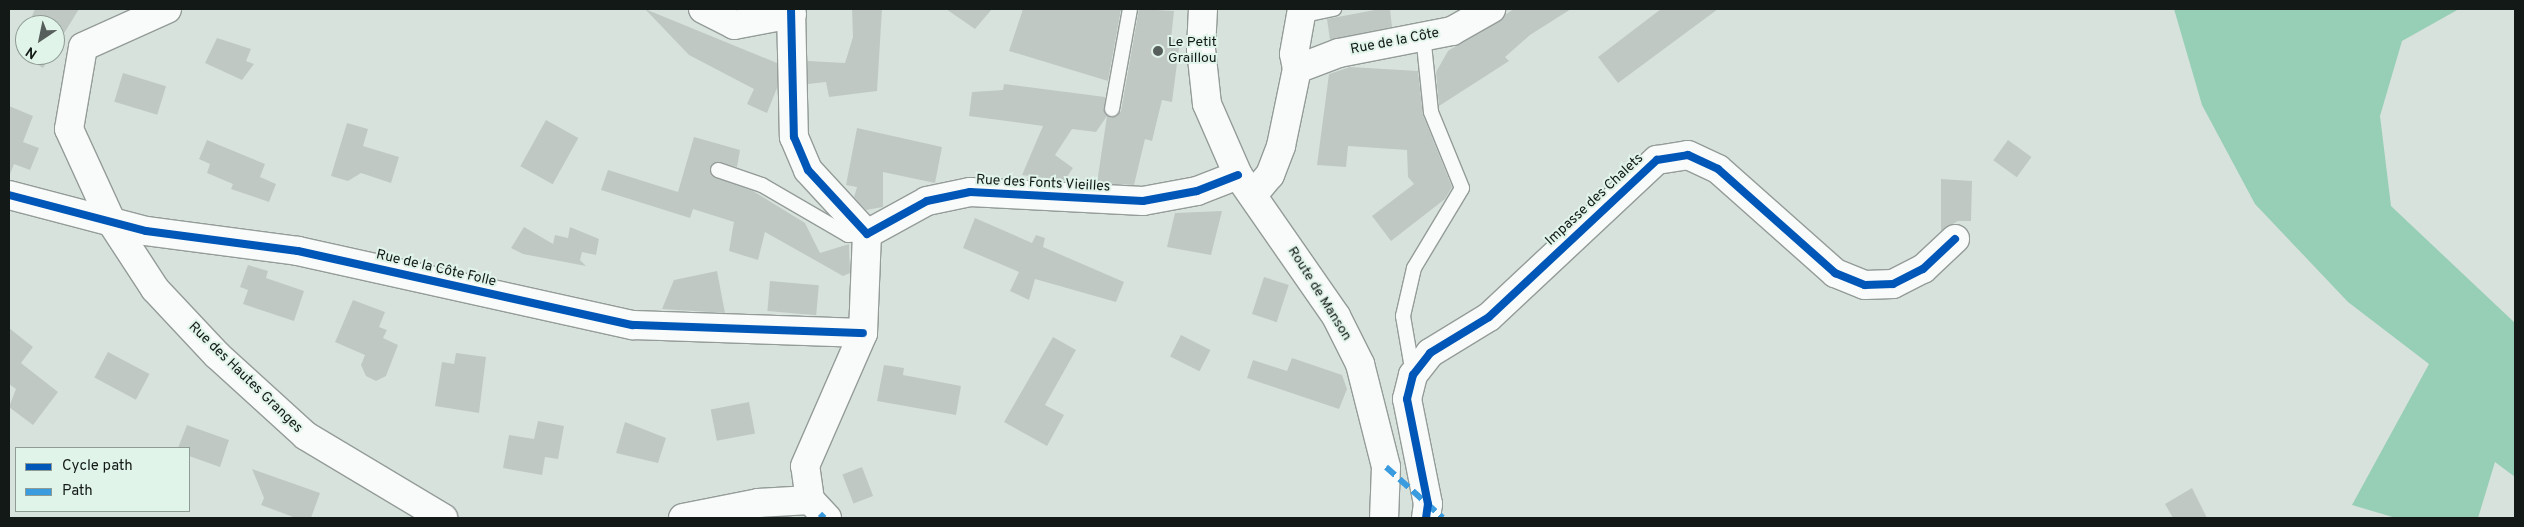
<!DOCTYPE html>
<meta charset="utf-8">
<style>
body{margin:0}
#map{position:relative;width:2524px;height:527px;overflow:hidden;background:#d8e2dd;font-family:Overpass,sans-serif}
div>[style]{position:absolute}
.forest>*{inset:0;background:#96ceb6}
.building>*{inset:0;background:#c0c8c4;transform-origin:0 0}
.roads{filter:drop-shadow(1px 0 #949c98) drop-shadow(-1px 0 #949c98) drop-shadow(0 1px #949c98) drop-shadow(0 -1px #949c98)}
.service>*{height:14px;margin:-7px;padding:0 7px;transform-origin:7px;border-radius:7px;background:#f9fbfa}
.minor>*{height:28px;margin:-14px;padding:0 14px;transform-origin:14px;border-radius:14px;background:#f9fbfa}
.tertiary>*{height:28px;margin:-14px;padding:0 14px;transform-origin:14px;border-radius:14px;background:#f9fbfa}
.quiet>*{height:6px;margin-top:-3px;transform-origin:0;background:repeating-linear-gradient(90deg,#3a9bdf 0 12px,transparent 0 18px)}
.cycleway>*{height:8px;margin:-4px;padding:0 4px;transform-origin:4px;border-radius:4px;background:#0057b8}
.dots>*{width:14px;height:14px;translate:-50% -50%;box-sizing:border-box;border:2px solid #e1f4ea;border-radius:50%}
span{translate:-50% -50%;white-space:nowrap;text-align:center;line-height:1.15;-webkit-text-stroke:4px #e1f4ea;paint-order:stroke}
.street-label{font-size:14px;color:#121916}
.poi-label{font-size:14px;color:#121916}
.left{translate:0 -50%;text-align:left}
.frame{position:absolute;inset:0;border:10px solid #121916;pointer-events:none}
.legend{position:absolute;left:15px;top:447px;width:175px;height:65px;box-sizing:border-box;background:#e1f4ea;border:1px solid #8e9c95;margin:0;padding:6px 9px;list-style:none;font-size:15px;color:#121916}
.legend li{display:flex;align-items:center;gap:10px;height:25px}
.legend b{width:25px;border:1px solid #8e9c95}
.north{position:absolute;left:15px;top:15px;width:50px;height:50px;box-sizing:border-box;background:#e1f4ea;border:1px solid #8e9c95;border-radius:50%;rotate:214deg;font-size:14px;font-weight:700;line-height:20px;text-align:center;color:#121916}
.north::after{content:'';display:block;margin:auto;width:18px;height:22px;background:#575f5c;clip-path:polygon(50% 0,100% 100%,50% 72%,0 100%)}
</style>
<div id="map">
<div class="forest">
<div style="clip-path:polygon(2174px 9px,2459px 9px,2402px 41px,2380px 116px,2391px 206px,2515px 323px,2515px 477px,2495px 462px,2478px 518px,2396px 518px,2352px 505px,2429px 364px,2348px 302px,2255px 204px,2202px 105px)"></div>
</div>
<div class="building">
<div style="clip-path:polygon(35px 9px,79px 9px,55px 48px,55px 25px,28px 25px)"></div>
<div style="clip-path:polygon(645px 9px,777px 63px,777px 88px,767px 113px,747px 104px,754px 89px,689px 55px)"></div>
<div style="clip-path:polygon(852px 9px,882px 9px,877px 91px,829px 97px,826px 82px,808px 84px,808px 61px,845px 63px,853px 37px)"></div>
<div style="clip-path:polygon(946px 9px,992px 9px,975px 29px)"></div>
<div style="clip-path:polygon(1023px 9px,1121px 9px,1108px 81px,1009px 51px)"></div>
<div style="clip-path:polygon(1139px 9px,1174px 11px,1171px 39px,1180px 40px,1172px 102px,1162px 100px,1152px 141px,1145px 139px,1134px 185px,1097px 183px,1107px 116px,1115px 117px,1121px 111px)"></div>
<div style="clip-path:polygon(1380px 9px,1390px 9px,1392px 27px,1330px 40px,1327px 19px)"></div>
<div style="clip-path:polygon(1514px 9px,1571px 9px,1530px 35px,1505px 57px,1509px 61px,1439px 106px,1436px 72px,1448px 51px)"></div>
<div style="clip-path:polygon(1661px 9px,1718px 9px,1618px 83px,1598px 57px)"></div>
<div style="clip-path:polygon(217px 38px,251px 49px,246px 61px,254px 64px,242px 80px,205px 63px)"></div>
<div style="clip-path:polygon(25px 47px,25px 55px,51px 55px,43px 68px,21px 54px)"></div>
<div style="clip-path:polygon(1350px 67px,1418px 71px,1423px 115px,1452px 187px,1445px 199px,1391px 241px,1372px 216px,1414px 184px,1408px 177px,1407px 150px,1348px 146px,1346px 167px,1317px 165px,1329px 74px)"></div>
<div style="left:123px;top:73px;width:45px;height:30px;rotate:17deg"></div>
<div style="clip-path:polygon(1004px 84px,1105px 97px,1107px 116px,1096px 132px,1072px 129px,1055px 155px,1073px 168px,1064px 181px,1022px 175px,1043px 126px,969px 116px,972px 92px,1003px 90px)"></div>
<div style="clip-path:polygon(9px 106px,33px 116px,23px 142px,39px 148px,30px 170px,14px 164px,10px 174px)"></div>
<div style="left:546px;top:120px;width:37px;height:53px;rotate:29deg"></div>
<div style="clip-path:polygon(347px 123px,368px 129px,363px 146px,399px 157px,391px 183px,361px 173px,348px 181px,331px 176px)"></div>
<div style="clip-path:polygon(857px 128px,942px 147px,935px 183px,883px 172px,883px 207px,866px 210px,854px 197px,857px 187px,846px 185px)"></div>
<div style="clip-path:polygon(694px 137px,740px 150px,737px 167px,716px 162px,710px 167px,711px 175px,753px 191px,805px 223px,820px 253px,849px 244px,850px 273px,843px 276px,765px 232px,758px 260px,729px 251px,734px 222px,693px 209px,690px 218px,601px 190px,608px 170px,678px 192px)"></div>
<div style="clip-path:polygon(207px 140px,265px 164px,260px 177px,276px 184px,269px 202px,231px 189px,233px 184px,207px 173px,210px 164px,199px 159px)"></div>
<div style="left:2008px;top:140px;width:29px;height:25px;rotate:36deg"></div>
<div style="clip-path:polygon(1941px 179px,1972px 181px,1971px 221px,1958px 221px,1941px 231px)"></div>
<div style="clip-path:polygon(1222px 211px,1211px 255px,1167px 247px,1175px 213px)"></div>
<div style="clip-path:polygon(975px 218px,1032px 243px,1036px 235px,1045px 238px,1043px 247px,1124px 282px,1116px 302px,1035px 279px,1029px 300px,1010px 291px,1019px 272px,963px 248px)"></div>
<div style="clip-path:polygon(524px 227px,553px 244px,555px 235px,568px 238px,570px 227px,599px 239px,596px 255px,582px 252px,580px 260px,586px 266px,523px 254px,511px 248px)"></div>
<div style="clip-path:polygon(248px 265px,268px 271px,266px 278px,304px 291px,294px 321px,243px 304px,248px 290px,240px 287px)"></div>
<div style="clip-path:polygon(717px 271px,725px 313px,662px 309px,674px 280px)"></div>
<div style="left:1264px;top:277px;width:26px;height:39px;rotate:18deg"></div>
<div style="left:770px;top:281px;width:49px;height:30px;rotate:5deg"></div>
<div style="clip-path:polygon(353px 300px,385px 312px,379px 327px,387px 330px,383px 338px,398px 345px,386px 376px,376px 381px,366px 376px,361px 365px,365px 355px,335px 342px)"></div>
<div style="clip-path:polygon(9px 328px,33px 347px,21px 363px,58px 392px,33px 425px,9px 407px,16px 389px,9px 384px)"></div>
<div style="left:1181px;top:335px;width:33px;height:24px;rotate:27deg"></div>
<div style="clip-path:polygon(1053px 337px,1076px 350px,1045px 405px,1064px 415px,1047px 446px,1004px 422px)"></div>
<div style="left:108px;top:352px;width:47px;height:29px;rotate:28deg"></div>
<div style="clip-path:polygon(456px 353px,486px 357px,479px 413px,435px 406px,442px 362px,454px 364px)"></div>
<div style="clip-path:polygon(1292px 358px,1342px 375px,1347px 389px,1339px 409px,1247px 378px,1253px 360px,1287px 371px)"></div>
<div style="clip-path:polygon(884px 365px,904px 368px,903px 375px,961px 386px,956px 415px,877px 401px)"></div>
<div style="left:749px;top:402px;width:32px;height:39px;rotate:79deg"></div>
<div style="clip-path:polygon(538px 421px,564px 426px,558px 459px,545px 457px,542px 475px,503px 468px,509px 435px,534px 439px)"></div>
<div style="clip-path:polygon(625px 422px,666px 438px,658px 463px,616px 453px)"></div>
<div style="clip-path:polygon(187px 425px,229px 440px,220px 467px,189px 456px,189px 448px,178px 448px)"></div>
<div style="left:862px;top:467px;width:31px;height:21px;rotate:69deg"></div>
<div style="clip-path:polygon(252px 469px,320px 493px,311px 518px,296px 518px,261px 505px,264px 498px)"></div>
<div style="clip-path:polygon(2192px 488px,2207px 518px,2173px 518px,2165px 504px)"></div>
</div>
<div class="roads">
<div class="service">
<div style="left:1300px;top:16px;width:35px;rotate:-12deg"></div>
<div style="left:1112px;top:109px;width:102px;rotate:-79.8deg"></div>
<div style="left:718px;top:170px;width:46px;rotate:18.8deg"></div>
<div style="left:762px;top:185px;width:99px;rotate:30.2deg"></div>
<div style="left:848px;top:235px;width:19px;rotate:-3deg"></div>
<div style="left:1413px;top:374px;width:59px;rotate:-99.8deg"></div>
<div style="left:1403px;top:316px;width:49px;rotate:-77.1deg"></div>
<div style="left:1414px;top:268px;width:93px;rotate:-59deg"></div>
<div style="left:1462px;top:188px;width:82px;rotate:-112.2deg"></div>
<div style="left:1431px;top:112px;width:77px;rotate:-95.9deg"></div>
</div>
<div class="minor">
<div style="left:167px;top:9px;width:92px;rotate:155.7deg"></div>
<div style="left:83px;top:47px;width:83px;rotate:99.7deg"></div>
<div style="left:69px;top:129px;width:103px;rotate:65.4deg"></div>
<div style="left:112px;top:223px;width:79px;rotate:56.9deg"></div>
<div style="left:155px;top:289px;width:91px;rotate:46.8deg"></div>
<div style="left:217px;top:355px;width:120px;rotate:42.3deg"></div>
<div style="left:306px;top:436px;width:160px;rotate:30.9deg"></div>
<div style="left:703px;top:9px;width:35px;rotate:27deg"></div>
<div style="left:734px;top:25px;width:59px;rotate:-10.7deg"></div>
<div style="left:791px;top:9px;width:128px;rotate:88.7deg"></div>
<div style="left:794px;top:137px;width:36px;rotate:67deg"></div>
<div style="left:808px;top:170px;width:87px;rotate:47.3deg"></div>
<div style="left:867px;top:234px;width:68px;rotate:-28.8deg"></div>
<div style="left:927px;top:201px;width:44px;rotate:-11.8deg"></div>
<div style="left:970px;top:192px;width:173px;rotate:3deg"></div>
<div style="left:1143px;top:201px;width:55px;rotate:-10.5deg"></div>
<div style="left:1197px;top:191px;width:44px;rotate:-21.3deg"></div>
<div style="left:1297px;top:69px;width:45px;rotate:-20.9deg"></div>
<div style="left:1339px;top:53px;width:115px;rotate:-11deg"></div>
<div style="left:1452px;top:31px;width:45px;rotate:-29.4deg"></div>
<div style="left:9px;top:195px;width:142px;rotate:14.7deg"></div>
<div style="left:146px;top:231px;width:153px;rotate:7.5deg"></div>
<div style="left:298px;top:251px;width:343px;rotate:12.5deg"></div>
<div style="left:633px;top:325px;width:230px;rotate:2deg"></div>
<div style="left:1253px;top:195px;width:26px;rotate:-50deg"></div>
<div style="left:1270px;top:175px;width:31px;rotate:-69deg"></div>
<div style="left:1281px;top:146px;width:79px;rotate:-78.3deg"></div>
<div style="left:1297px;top:69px;width:15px;rotate:-101deg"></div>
<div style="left:1294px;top:54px;width:46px;rotate:-79.9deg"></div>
<div style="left:683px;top:518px;width:76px;rotate:-11.3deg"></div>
<div style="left:758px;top:503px;width:52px;rotate:-3.3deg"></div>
<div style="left:827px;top:518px;width:25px;rotate:-133deg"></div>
<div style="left:810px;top:500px;width:34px;rotate:-98deg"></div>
<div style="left:805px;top:466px;width:145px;rotate:-66.4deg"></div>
<div style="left:863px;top:333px;width:99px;rotate:-87.7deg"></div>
<div style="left:1426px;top:518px;width:14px;rotate:-82deg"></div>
<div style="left:1428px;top:504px;width:107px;rotate:-101.3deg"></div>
<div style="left:1407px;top:399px;width:25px;rotate:-76deg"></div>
<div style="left:1413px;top:375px;width:28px;rotate:-52deg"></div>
<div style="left:1430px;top:353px;width:69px;rotate:-31.4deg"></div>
<div style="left:1489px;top:317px;width:230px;rotate:-43.1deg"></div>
<div style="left:1657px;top:160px;width:31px;rotate:-9deg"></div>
<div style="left:1688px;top:155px;width:33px;rotate:25deg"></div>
<div style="left:1718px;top:169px;width:157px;rotate:41.6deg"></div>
<div style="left:1835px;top:273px;width:32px;rotate:22deg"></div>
<div style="left:1865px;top:285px;width:28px;rotate:-2deg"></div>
<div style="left:1893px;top:284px;width:34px;rotate:-27deg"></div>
<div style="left:1923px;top:269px;width:44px;rotate:-43.2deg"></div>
</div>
<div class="tertiary">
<div style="left:1203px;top:9px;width:40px;rotate:92.9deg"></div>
<div style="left:1201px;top:49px;width:55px;rotate:83.8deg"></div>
<div style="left:1207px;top:104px;width:77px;rotate:66.4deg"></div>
<div style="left:1238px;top:175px;width:172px;rotate:55.2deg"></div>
<div style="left:1336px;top:316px;width:54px;rotate:63.4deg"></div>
<div style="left:1360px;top:364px;width:106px;rotate:75.8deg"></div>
<div style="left:1386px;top:467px;width:51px;rotate:92.2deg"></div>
</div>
</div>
<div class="quiet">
<div style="left:1386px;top:467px;width:76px;rotate:41.8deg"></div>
<div style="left:820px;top:518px;width:6px;rotate:-45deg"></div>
</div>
<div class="cycleway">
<div style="left:791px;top:9px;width:128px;rotate:88.7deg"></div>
<div style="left:794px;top:137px;width:36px;rotate:67deg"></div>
<div style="left:808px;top:170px;width:87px;rotate:47.3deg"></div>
<div style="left:867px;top:234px;width:68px;rotate:-28.8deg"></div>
<div style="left:927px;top:201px;width:44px;rotate:-11.8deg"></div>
<div style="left:970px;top:192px;width:173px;rotate:3deg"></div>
<div style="left:1143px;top:201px;width:55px;rotate:-10.5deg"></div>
<div style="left:1197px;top:191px;width:44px;rotate:-21.3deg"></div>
<div style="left:9px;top:195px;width:142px;rotate:14.7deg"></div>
<div style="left:146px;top:231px;width:153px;rotate:7.5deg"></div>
<div style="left:298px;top:251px;width:343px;rotate:12.5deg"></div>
<div style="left:633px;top:325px;width:230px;rotate:2deg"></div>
<div style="left:1426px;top:518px;width:14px;rotate:-82deg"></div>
<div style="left:1428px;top:504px;width:107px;rotate:-101.3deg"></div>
<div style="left:1407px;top:399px;width:25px;rotate:-76deg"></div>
<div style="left:1413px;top:375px;width:28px;rotate:-52deg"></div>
<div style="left:1430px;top:353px;width:69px;rotate:-31.4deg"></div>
<div style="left:1489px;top:317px;width:230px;rotate:-43.1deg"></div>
<div style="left:1657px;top:160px;width:31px;rotate:-9deg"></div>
<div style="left:1688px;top:155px;width:33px;rotate:25deg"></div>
<div style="left:1718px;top:169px;width:157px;rotate:41.6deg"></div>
<div style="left:1835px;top:273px;width:32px;rotate:22deg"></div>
<div style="left:1865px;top:285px;width:28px;rotate:-2deg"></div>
<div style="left:1893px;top:284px;width:34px;rotate:-27deg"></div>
<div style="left:1923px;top:269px;width:44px;rotate:-43.2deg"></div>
</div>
<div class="dots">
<div style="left:1158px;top:51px;background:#575f5c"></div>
</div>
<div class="street-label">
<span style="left:1395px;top:42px;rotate:-11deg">Rue de la Côte</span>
<span style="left:1043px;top:184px;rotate:3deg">Rue des Fonts Vieilles</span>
<span style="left:1595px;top:200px;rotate:-43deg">Impasse des Chalets</span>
<span style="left:436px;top:269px;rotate:13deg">Rue de la Côte Folle</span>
<span style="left:1319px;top:294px;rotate:58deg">Route de Manson</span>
<span style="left:245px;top:378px;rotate:44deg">Rue des Hautes Granges</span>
</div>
<div class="poi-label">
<span class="left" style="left:1168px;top:51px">Le Petit<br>Graillou</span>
</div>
<div class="frame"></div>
<ul class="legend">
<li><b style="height:6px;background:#0057b8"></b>Cycle path</li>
<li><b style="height:6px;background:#3a9bdf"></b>Path</li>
</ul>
<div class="north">N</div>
</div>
